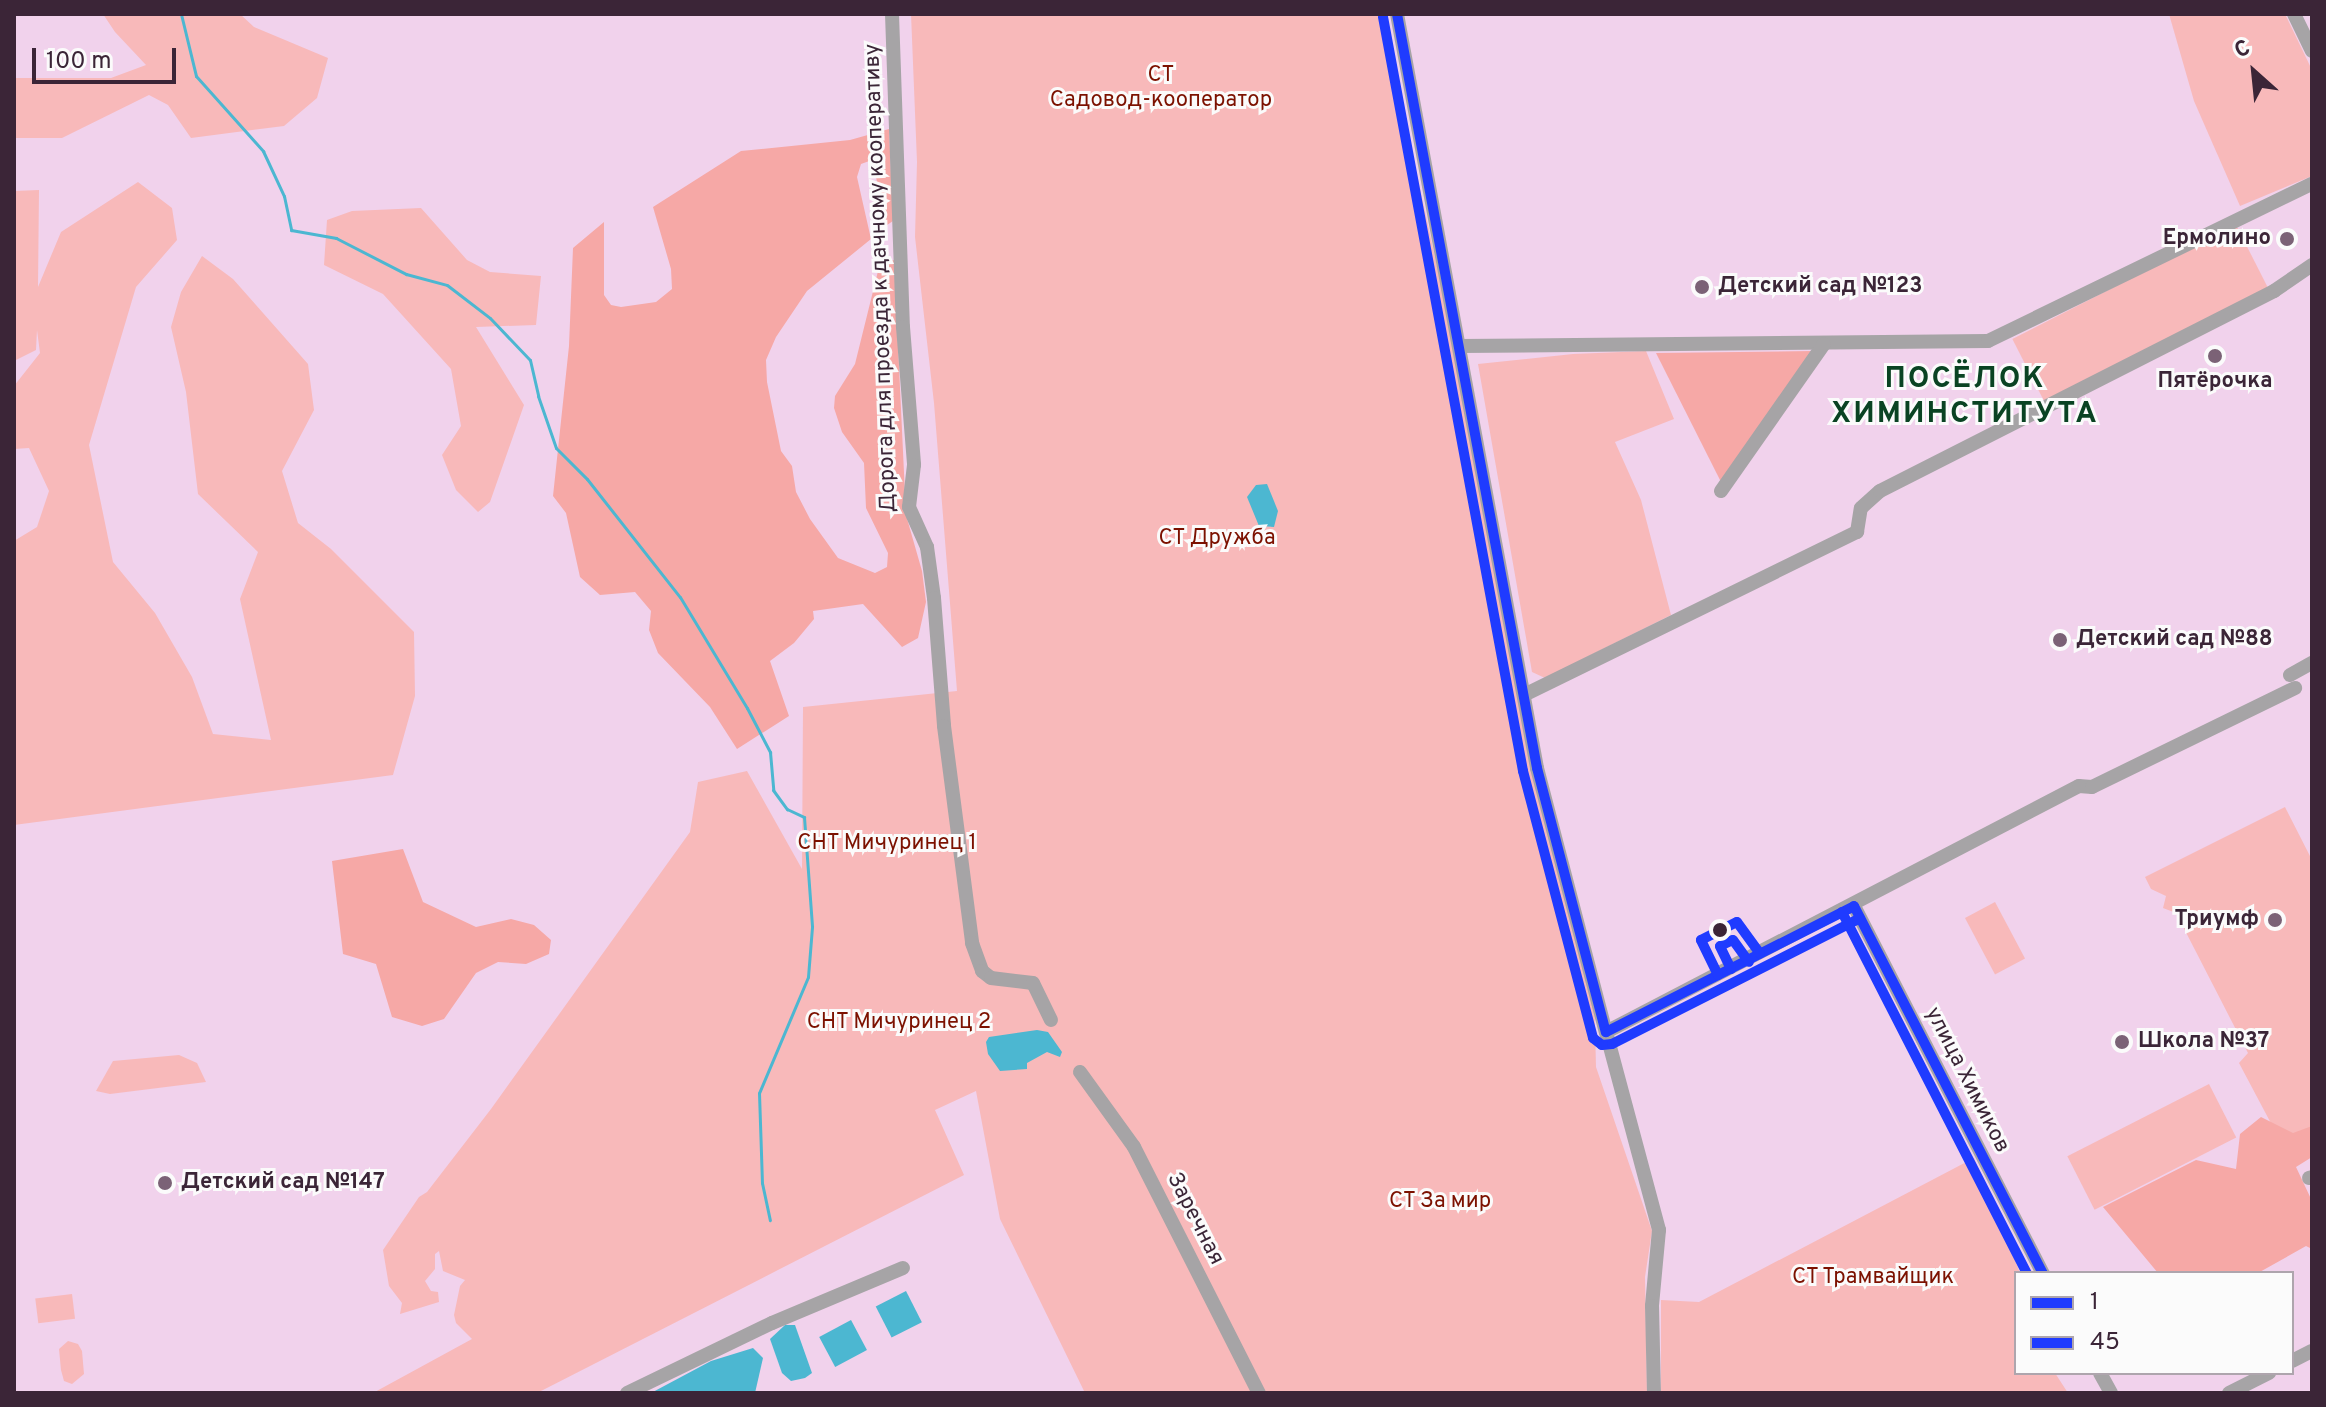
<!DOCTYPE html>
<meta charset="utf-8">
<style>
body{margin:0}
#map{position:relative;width:2326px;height:1407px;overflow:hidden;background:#f1d2ec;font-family:Overpass,sans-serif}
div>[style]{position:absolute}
.green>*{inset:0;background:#f8b9ba;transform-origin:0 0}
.forest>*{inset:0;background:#f6a8a6}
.water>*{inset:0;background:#4cb7d1;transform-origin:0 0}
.stream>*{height:3px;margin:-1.5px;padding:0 1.5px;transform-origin:1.5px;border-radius:1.5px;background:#4cb7d1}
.minor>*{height:14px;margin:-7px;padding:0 7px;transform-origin:7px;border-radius:7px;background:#a6a4a6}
.bus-1>*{height:10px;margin:-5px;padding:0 5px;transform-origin:5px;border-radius:5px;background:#1f3bff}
.bus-2>*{height:10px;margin:-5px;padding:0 5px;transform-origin:5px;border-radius:5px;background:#1f3bff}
.dots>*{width:22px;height:22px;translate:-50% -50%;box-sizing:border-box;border:4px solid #fbfbfb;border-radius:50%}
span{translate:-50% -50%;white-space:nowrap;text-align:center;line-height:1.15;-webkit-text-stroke:6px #fbfbfb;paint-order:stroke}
.park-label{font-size:22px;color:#7c1100}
.poi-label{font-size:22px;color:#3b2537;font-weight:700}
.right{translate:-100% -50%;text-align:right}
.left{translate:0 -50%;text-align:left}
.street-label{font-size:22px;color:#3b2537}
.district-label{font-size:30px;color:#0a4323;font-weight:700;letter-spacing:2px}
.frame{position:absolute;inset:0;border:16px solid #3b2537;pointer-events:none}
.legend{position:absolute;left:2014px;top:1271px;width:280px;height:104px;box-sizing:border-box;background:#fbfbfb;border:2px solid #aea5ad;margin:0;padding:10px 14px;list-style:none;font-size:24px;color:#3b2537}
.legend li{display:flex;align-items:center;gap:16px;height:40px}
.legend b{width:40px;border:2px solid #aea5ad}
.north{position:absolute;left:2214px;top:32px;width:80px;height:80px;-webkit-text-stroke:6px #fbfbfb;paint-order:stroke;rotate:333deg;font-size:22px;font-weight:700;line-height:32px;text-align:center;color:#3b2537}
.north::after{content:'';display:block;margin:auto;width:28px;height:36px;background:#3b2537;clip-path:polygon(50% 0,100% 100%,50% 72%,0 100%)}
.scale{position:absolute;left:32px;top:48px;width:144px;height:36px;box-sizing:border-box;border:4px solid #3b2537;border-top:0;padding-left:10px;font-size:24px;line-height:28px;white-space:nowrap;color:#3b2537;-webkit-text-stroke:6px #fbfbfb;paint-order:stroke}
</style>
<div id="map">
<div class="green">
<div style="clip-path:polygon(103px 14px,240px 14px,254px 27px,328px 58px,317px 98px,284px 126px,191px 138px,168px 105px,149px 95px,62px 138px,14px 138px,14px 78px,111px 78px,146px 65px,115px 32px)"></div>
<div style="clip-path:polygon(911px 14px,1382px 14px,1494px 528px,1534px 761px,1594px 983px,1596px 1067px,1652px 1231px,1645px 1277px,1647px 1393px,1085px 1393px,1000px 1219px,976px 1091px,935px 1110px,964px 1175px,543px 1390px,536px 1393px,373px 1393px,472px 1339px,456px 1323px,454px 1315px,460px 1286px,465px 1280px,443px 1271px,439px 1251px,435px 1254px,435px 1269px,425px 1281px,431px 1291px,438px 1292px,439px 1302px,400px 1314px,402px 1303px,389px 1286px,383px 1250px,419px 1197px,427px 1192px,491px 1109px,690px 832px,698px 782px,747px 771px,802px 869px,803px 707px,957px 691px,934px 403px,915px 237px,917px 162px)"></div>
<div style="clip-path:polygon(2169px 14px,2285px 14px,2312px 70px,2312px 176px,2240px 206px,2194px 101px)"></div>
<div style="clip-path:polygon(138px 182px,172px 208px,177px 240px,136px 287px,89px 445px,113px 562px,155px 613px,192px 677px,213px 734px,271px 740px,240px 599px,258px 552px,198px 494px,186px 392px,171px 327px,181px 292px,202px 256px,233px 279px,308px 364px,314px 410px,282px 471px,298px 523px,331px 549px,414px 632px,415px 696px,393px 775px,14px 825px,14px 541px,37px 527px,49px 491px,29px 448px,14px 449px,14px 386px,40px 353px,37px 330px,36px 350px,14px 361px,14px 191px,39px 190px,38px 287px,61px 232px)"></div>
<div style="clip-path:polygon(421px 208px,467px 260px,490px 272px,541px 276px,536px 325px,476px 327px,524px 405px,490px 502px,478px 512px,456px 490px,442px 455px,461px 426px,451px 369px,383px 294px,324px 265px,327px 220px,352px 211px)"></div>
<div style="left:2236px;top:225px;width:72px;height:251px;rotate:63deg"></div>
<div style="clip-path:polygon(1646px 351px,1674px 419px,1615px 442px,1641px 500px,1671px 615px,1545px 678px,1532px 672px,1478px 364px,1573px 354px)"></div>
<div style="clip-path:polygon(2285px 807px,2312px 860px,2312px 1131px,2283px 1146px,2239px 1063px,2248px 1053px,2176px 913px,2163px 908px,2166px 896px,2151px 889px,2145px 877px)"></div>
<div style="left:1995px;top:902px;width:64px;height:34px;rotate:62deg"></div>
<div style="clip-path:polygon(179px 1055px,197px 1063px,206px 1082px,110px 1094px,96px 1091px,113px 1061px)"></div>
<div style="left:2209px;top:1084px;width:60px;height:159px;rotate:63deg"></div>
<div style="clip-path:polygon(1974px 1158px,2020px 1273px,2016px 1273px,2016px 1373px,2055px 1373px,2068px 1393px,1661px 1393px,1661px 1300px,1699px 1302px)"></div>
<div style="left:72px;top:1294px;width:25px;height:37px;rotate:83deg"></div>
<div style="clip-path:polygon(68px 1341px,78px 1344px,82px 1351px,84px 1374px,72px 1384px,64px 1381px,61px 1370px,59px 1349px)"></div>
</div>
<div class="forest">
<div style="clip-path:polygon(889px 129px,893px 221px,887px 225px,872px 160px,861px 164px,857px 177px,871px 239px,807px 291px,776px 337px,766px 360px,767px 382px,781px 451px,792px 466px,796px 492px,810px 519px,838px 558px,875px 573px,887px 567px,888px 553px,866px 508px,864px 463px,842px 432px,834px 408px,835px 396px,855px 364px,880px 263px,894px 260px,906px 515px,922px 571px,926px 602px,918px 638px,902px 647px,863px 604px,813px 611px,814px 619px,794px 643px,770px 661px,789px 716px,737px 749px,710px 707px,658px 653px,649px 630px,651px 611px,635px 592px,600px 595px,580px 577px,566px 513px,553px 496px,569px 346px,573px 248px,604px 222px,604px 295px,611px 305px,621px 307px,656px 302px,672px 289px,671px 269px,653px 207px,741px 151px,850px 140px)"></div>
<div style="clip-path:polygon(1813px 351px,1721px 482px,1656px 353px)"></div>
<div style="clip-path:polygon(403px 849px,423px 902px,476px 927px,511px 919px,534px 925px,551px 940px,549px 954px,526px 964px,498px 962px,476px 973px,444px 1019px,422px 1026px,392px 1017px,376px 964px,343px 954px,332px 861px)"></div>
<div style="clip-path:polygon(2261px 1117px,2293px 1133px,2312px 1126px,2312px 1157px,2296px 1167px,2312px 1201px,2312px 1249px,2306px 1246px,2258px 1273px,2158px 1273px,2103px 1207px,2196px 1160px,2236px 1169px,2240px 1134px)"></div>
</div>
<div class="water">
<div style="clip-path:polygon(1267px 484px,1278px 511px,1274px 527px,1259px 526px,1247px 497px,1256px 485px)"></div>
<div style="clip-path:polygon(1037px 1030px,1048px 1032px,1062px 1052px,1060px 1057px,1047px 1052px,1027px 1063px,1027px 1069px,1000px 1071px,988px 1054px,986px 1042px,989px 1037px)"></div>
<div style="left:906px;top:1291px;width:35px;height:34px;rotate:63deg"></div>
<div style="left:851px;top:1320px;width:34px;height:36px;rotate:62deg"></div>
<div style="clip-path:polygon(785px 1325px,795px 1325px,812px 1373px,805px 1378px,791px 1381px,782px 1373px,770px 1339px)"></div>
<div style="clip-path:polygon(753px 1348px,763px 1358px,755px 1393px,651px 1393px,711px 1361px)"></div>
</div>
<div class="stream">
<div style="left:181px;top:14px;width:64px;rotate:76.4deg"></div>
<div style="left:196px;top:76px;width:101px;rotate:48.2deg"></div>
<div style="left:263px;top:151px;width:50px;rotate:65deg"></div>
<div style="left:284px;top:196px;width:35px;rotate:78deg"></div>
<div style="left:291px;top:230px;width:46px;rotate:10.1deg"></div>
<div style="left:336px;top:238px;width:79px;rotate:27.2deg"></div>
<div style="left:406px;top:274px;width:42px;rotate:15deg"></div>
<div style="left:447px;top:285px;width:54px;rotate:37.5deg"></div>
<div style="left:490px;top:318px;width:58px;rotate:46.4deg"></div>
<div style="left:530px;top:360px;width:37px;rotate:77deg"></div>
<div style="left:538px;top:396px;width:55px;rotate:70.9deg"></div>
<div style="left:556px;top:448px;width:44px;rotate:45deg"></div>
<div style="left:587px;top:479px;width:150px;rotate:51.8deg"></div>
<div style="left:680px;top:597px;width:130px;rotate:58.9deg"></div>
<div style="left:747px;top:708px;width:50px;rotate:62.4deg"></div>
<div style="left:770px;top:752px;width:38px;rotate:85deg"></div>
<div style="left:773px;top:790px;width:24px;rotate:54deg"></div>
<div style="left:787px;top:809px;width:19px;rotate:25deg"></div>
<div style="left:804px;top:817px;width:110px;rotate:85.8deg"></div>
<div style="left:812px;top:927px;width:50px;rotate:94.6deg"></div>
<div style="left:808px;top:977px;width:126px;rotate:112.9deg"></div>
<div style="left:759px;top:1093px;width:90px;rotate:88.1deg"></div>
<div style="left:762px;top:1183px;width:38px;rotate:78deg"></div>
</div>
<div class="minor">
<div style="left:892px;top:14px;width:313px;rotate:88deg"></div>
<div style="left:903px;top:327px;width:138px;rotate:85.4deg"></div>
<div style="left:914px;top:465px;width:42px;rotate:96.8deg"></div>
<div style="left:909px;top:507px;width:44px;rotate:65.8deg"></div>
<div style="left:927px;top:547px;width:51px;rotate:82.2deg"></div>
<div style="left:934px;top:598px;width:128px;rotate:85.5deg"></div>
<div style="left:944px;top:726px;width:219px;rotate:82.6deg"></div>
<div style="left:972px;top:943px;width:30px;rotate:70deg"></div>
<div style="left:982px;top:971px;width:11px;rotate:38deg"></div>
<div style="left:991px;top:978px;width:42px;rotate:6.8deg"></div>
<div style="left:1033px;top:983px;width:41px;rotate:64.1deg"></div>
<div style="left:1397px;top:14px;width:767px;rotate:79.48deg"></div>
<div style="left:1537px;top:768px;width:273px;rotate:75.4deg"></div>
<div style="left:1606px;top:1032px;width:533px;rotate:-27.48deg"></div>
<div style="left:2079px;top:786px;width:13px;rotate:4deg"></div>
<div style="left:2092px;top:787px;width:226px;rotate:-26deg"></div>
<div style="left:2294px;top:14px;width:41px;rotate:64.1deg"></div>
<div style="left:1460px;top:346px;width:528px;rotate:-0.54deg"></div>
<div style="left:1988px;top:341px;width:360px;rotate:-25.9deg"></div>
<div style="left:1721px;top:491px;width:179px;rotate:-55deg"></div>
<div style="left:2290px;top:675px;width:25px;rotate:-29deg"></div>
<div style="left:1524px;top:695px;width:371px;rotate:-26.1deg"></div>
<div style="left:1857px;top:532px;width:24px;rotate:-81deg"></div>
<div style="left:1861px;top:508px;width:25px;rotate:-42deg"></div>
<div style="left:1880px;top:491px;width:442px;rotate:-26.9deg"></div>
<div style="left:2274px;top:291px;width:46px;rotate:-34.4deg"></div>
<div style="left:1854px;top:906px;width:413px;rotate:62.8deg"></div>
<div style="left:1606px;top:1032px;width:205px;rotate:75deg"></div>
<div style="left:1659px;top:1230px;width:76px;rotate:95.3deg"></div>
<div style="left:1652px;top:1306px;width:87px;rotate:88.7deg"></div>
<div style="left:1080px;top:1072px;width:92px;rotate:54.2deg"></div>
<div style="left:1134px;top:1147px;width:276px;rotate:63.1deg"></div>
<div style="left:2309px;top:1178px;width:3px;rotate:-18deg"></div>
<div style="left:2292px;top:1361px;width:22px;rotate:-27deg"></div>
<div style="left:2100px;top:1373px;width:23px;rotate:61deg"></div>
<div style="left:627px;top:1393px;width:161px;rotate:-25.8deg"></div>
<div style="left:772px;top:1323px;width:142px;rotate:-22.8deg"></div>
<div style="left:2229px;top:1393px;width:45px;rotate:-26.6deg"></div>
</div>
<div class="bus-1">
<div style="left:1397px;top:14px;width:767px;rotate:79.48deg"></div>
<div style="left:1537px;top:768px;width:273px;rotate:75.4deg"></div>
<div style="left:1606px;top:1032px;width:278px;rotate:-26.9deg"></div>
<div style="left:1854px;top:906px;width:413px;rotate:62.8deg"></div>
<div style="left:1718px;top:975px;width:39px;rotate:-116deg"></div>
<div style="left:1701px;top:940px;width:40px;rotate:-26.6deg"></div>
<div style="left:1737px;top:922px;width:39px;rotate:54deg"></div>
</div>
<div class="bus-2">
<div style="left:1383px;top:17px;width:767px;rotate:79.48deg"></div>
<div style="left:1523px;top:771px;width:276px;rotate:75.3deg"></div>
<div style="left:1593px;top:1038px;width:11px;rotate:38deg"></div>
<div style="left:1602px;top:1045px;width:10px;rotate:-6deg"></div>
<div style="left:1612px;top:1044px;width:278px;rotate:-26.9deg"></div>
<div style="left:1842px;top:912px;width:406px;rotate:62.9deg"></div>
<div style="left:1731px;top:969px;width:25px;rotate:-116deg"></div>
<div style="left:1720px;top:946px;width:14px;rotate:-25deg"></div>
<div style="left:1733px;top:940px;width:27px;rotate:54deg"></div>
</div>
<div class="dots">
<div style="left:2287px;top:239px;background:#7b6276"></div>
<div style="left:1702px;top:287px;background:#7b6276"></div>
<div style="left:2215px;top:356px;background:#7b6276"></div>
<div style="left:2060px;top:640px;background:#7b6276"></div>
<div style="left:2275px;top:920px;background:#7b6276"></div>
<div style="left:1720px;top:930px;background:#3b2537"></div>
<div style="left:2122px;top:1042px;background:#7b6276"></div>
<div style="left:165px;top:1183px;background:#7b6276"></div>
</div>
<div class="park-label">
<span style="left:1161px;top:88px">СТ<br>Садовод-кооператор</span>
<span style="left:1217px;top:539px">СТ Дружба</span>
<span style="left:887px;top:844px">СНТ Мичуринец 1</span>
<span style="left:899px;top:1023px">СНТ Мичуринец 2</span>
<span style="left:1440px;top:1202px">СТ За мир</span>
<span style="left:1873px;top:1278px">СТ Трамвайщик</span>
</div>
<div class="poi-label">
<span class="right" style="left:2271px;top:239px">Ермолино</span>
<span class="left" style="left:1718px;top:287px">Детский сад №123</span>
<span style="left:2215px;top:382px">Пятёрочка</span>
<span class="left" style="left:2076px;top:640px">Детский сад №88</span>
<span class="right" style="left:2259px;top:920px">Триумф</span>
<span class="left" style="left:2138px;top:1042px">Школа №37</span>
<span class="left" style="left:181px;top:1183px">Детский сад №147</span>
</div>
<div class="street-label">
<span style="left:881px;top:278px;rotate:-92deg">Дорога для проезда к дачному кооперативу</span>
<span style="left:1967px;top:1080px;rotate:63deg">улица Химиков</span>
<span style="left:1195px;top:1219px;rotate:63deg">Заречная</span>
</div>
<div class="district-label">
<span style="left:1965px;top:397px">ПОСЁЛОК<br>ХИМИНСТИТУТА</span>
</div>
<div class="frame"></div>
<ul class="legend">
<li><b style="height:10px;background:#1f3bff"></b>1</li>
<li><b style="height:10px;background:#1f3bff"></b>45</li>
</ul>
<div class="north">С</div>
<div class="scale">100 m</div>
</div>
